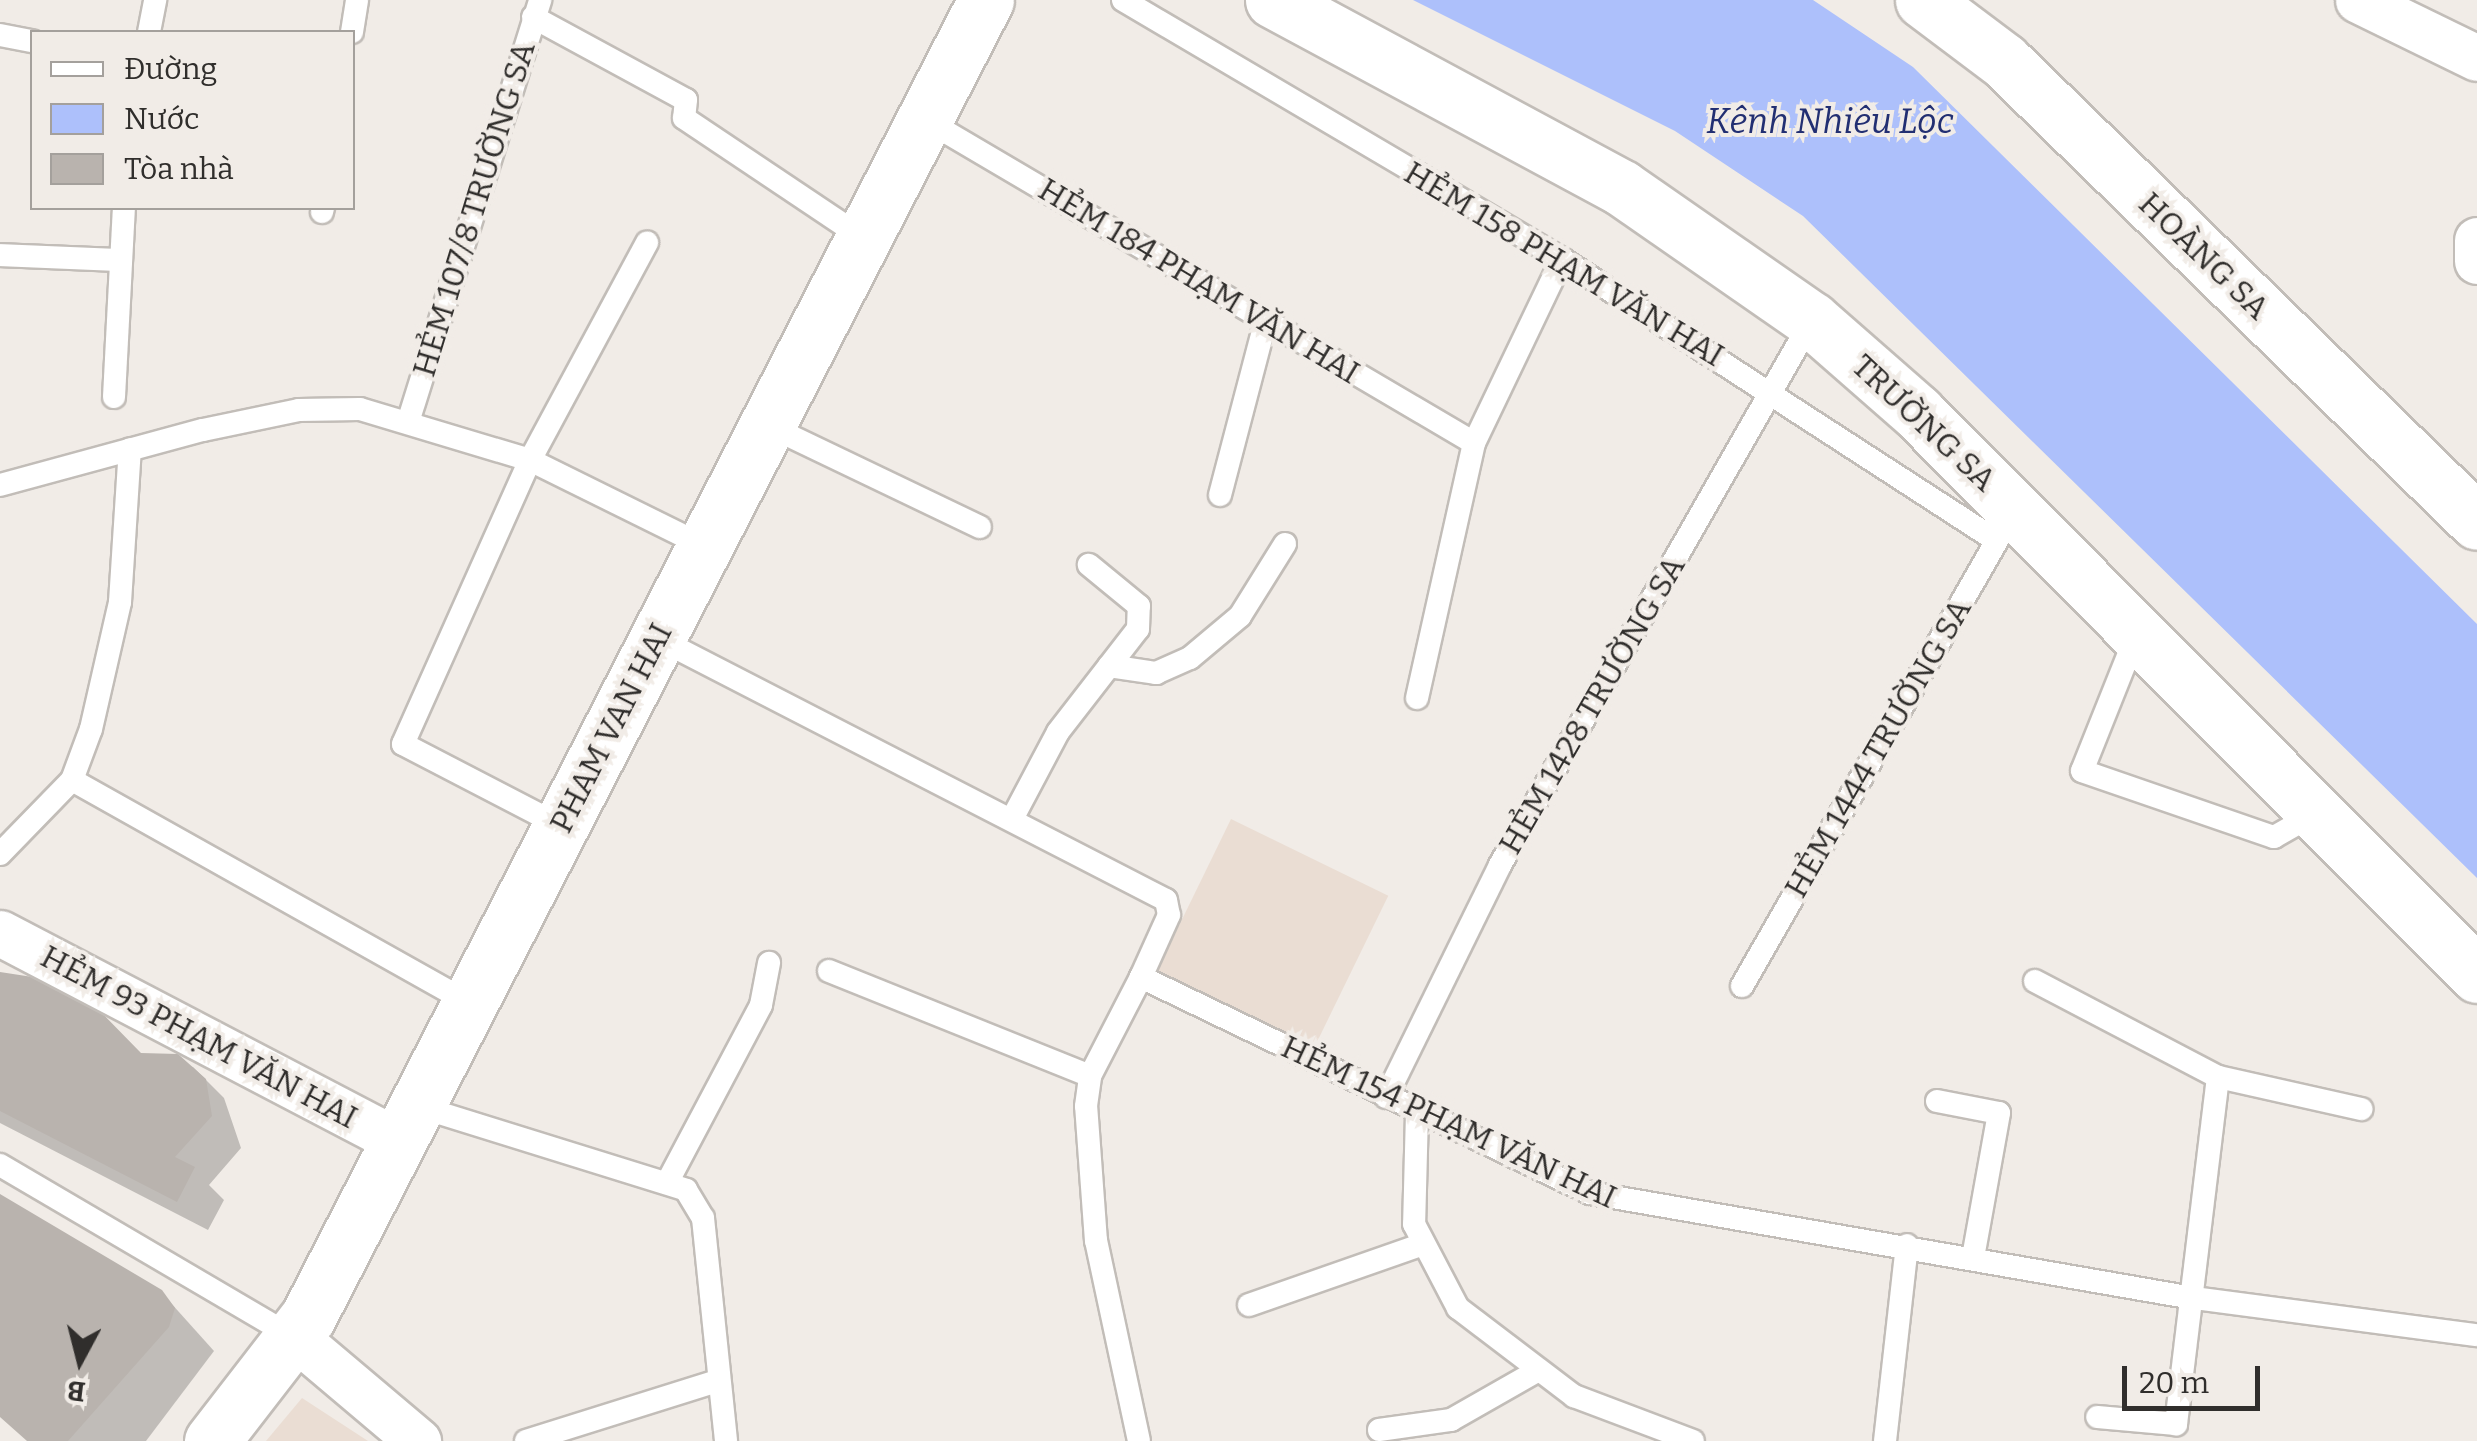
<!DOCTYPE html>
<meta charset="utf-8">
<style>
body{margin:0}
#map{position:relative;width:2477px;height:1441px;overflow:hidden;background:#f1ece7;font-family:Bitter,serif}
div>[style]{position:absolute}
.built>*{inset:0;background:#eaddd3;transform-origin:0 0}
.water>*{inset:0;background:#adc0fb}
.shadow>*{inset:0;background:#0003}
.building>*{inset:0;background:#b9b3ae}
.roads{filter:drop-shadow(2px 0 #c2bdb8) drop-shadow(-2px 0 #c2bdb8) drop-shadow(0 2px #c2bdb8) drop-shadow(0 -2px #c2bdb8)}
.service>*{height:22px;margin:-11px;padding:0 11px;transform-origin:11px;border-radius:11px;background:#fff}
.minor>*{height:45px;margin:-22.5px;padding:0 22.5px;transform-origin:22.5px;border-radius:22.5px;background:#fff}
.tertiary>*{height:55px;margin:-27.5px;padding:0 27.5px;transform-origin:27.5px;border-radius:27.5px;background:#fff}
span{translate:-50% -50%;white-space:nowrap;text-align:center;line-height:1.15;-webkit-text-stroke:8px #f1ece7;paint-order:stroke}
.street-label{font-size:32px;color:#302e2c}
.water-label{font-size:35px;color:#222f72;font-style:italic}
.legend{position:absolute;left:30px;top:30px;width:325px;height:180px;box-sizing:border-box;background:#f1ece7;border:2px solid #a4a09c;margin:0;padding:12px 18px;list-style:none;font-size:30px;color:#302e2c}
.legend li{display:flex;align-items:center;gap:20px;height:50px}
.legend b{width:50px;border:2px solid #a4a09c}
.north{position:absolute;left:30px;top:1311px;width:100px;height:100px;-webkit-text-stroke:8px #f1ece7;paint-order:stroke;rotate:187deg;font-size:28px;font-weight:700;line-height:40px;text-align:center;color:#302e2c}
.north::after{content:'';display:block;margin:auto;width:35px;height:45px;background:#302e2c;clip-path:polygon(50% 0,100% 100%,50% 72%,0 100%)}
.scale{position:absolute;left:2122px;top:1366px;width:138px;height:45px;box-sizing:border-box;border:5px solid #302e2c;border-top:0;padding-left:12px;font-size:30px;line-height:35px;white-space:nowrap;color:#302e2c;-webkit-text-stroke:8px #f1ece7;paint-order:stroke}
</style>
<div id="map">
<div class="built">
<div style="left:1231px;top:819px;width:175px;height:171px;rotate:26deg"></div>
<div style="clip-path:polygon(302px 1398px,368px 1441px,266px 1441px)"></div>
</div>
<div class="water">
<div style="clip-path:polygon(1413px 0,1813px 0,1913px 67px,2477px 624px,2477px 878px,1803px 216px,1675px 131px)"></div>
</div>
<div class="shadow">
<div style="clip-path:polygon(0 975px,140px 1055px,193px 1067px,224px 1098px,241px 1148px,209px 1185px,224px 1200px,208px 1230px,0 1123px)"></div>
<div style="clip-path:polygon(0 1197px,161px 1292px,214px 1351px,146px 1441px,32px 1441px,0 1413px)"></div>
</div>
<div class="building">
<div style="clip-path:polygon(0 972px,39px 978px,96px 1007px,141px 1053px,178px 1054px,206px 1079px,212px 1116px,175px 1157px,195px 1167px,177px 1202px,0 1111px)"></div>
<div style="clip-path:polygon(0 1194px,162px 1290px,175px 1308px,169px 1327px,68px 1441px,27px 1441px,0 1417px)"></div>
</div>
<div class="roads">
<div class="service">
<div style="left:1123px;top:0;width:510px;rotate:30.54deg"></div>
<div style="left:1562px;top:259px;width:518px;rotate:32.95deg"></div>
<div style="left:533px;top:17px;width:174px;rotate:28.5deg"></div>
<div style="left:686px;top:100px;width:18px;rotate:96deg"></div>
<div style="left:684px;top:118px;width:216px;rotate:33.8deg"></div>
<div style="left:149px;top:32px;width:33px;rotate:-79deg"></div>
<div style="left:352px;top:32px;width:32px;rotate:-81deg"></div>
<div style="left:0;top:35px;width:33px;rotate:11deg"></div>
<div style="left:924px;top:119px;width:638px;rotate:30.5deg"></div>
<div style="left:322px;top:212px;width:4px;rotate:-76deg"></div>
<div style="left:0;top:255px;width:119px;rotate:2.4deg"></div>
<div style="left:114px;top:397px;width:189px;rotate:-87deg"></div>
<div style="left:409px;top:419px;width:439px;rotate:-72.6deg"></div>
<div style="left:767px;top:425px;width:236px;rotate:25.6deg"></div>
<div style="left:0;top:485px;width:210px;rotate:-15.2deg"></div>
<div style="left:203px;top:430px;width:98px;rotate:-11.8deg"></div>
<div style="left:299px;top:410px;width:61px;rotate:-0.9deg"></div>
<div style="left:360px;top:409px;width:177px;rotate:16.7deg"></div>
<div style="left:530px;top:460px;width:194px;rotate:26.3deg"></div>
<div style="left:1220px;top:495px;width:181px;rotate:-75.3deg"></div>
<div style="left:2136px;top:636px;width:145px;rotate:111.8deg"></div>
<div style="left:2082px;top:771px;width:203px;rotate:19deg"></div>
<div style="left:2274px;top:837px;width:48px;rotate:-29.7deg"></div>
<div style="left:657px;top:638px;width:572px;rotate:27.24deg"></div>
<div style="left:1166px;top:900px;width:15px;rotate:79deg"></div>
<div style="left:1169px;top:915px;width:68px;rotate:114.3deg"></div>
<div style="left:1141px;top:977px;width:498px;rotate:25.7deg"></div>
<div style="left:1590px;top:1193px;width:606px;rotate:9.88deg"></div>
<div style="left:2187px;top:1297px;width:292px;rotate:7.5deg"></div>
<div style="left:1109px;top:666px;width:48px;rotate:8.5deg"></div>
<div style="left:1156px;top:673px;width:37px;rotate:-24deg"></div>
<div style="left:1190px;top:658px;width:65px;rotate:-40deg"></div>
<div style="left:1240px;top:616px;width:85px;rotate:-58deg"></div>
<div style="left:1417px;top:698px;width:261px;rotate:-77.4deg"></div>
<div style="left:1474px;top:443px;width:204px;rotate:-64.4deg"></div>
<div style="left:72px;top:780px;width:456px;rotate:29.3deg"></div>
<div style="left:1012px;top:819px;width:98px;rotate:-62.1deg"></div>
<div style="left:1058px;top:732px;width:130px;rotate:-52.2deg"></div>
<div style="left:1138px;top:629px;width:23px;rotate:-88deg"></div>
<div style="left:1139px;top:606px;width:65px;rotate:-140.6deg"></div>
<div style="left:561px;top:826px;width:178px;rotate:-152.6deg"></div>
<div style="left:403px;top:744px;width:311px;rotate:-65.9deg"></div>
<div style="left:530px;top:460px;width:247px;rotate:-61.7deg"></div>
<div style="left:0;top:854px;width:103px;rotate:-45.8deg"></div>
<div style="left:72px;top:780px;width:54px;rotate:-69.6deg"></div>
<div style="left:91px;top:729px;width:130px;rotate:-77.1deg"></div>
<div style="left:120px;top:602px;width:153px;rotate:-86.3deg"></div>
<div style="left:829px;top:971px;width:281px;rotate:21.9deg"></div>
<div style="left:2035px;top:981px;width:207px;rotate:27.7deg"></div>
<div style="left:2218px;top:1077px;width:350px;rotate:96.9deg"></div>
<div style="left:2176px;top:1424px;width:79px;rotate:-174.9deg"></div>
<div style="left:1742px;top:986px;width:525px;rotate:-60.21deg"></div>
<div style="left:2218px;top:1077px;width:147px;rotate:12.6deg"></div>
<div style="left:1386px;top:1097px;width:258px;rotate:-63.8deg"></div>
<div style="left:1500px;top:865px;width:628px;rotate:-60.21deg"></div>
<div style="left:1937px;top:1101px;width:63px;rotate:11deg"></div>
<div style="left:1999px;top:1113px;width:146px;rotate:100.2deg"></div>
<div style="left:417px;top:1106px;width:282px;rotate:17.3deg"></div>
<div style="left:686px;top:1190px;width:33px;rotate:59deg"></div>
<div style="left:703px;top:1218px;width:224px;rotate:84.1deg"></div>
<div style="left:1417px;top:1113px;width:111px;rotate:91.5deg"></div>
<div style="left:1414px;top:1224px;width:95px;rotate:62.4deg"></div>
<div style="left:1458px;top:1308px;width:146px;rotate:37.2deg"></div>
<div style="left:1574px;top:1396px;width:127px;rotate:20.7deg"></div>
<div style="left:0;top:1165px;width:340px;rotate:30.4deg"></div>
<div style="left:668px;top:1181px;width:199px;rotate:-62.1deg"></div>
<div style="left:761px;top:1005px;width:43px;rotate:-79.2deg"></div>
<div style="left:1249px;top:1305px;width:181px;rotate:-19.3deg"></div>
<div style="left:1379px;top:1430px;width:73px;rotate:-7.9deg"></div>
<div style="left:1451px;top:1420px;width:97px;rotate:-29.7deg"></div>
<div style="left:526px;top:1441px;width:201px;rotate:-17.4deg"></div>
<div style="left:1139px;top:1441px;width:205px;rotate:-102.1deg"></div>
<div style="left:1096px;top:1241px;width:135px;rotate:-94.2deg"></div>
<div style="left:1086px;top:1106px;width:30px;rotate:-82deg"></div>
<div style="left:1090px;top:1076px;width:111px;rotate:-62.7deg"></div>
<div style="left:1885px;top:1441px;width:197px;rotate:-83.6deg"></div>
</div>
<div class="minor">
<div style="left:2358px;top:0;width:132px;rotate:26deg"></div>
<div style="left:2477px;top:240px;width:21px;rotate:90deg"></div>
<div style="left:0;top:933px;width:449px;rotate:27.6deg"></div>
<div style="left:296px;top:1338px;width:160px;rotate:40.2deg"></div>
</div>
<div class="tertiary">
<div style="left:1273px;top:0;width:396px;rotate:28.3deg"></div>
<div style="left:1622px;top:188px;width:231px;rotate:34.8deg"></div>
<div style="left:1812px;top:320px;width:140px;rotate:41.2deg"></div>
<div style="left:1917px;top:412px;width:794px;rotate:45.15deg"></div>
<div style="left:1923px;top:0;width:101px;rotate:37deg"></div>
<div style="left:2004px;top:61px;width:660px;rotate:44.26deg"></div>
<div style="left:212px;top:1441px;width:157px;rotate:-52.3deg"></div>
<div style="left:308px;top:1317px;width:1481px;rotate:-62.76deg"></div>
</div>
</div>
<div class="street-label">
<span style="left:474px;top:209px;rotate:-73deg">HẺM 107/8 TRƯỜNG SA</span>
<span style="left:2204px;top:256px;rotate:44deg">HOÀNG SA</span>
<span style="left:1564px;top:264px;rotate:31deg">HẺM 158 PHẠM VĂN HAI</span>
<span style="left:1199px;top:281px;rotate:31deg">HẺM 184 PHẠM VĂN HAI</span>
<span style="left:1924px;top:423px;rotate:43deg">TRƯỜNG SA</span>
<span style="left:1592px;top:705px;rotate:-60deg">HẺM 1428 TRƯỜNG SA</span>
<span style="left:611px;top:728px;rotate:-63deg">PHAM VAN HAI</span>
<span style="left:1878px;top:748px;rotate:-60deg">HẺM 1444 TRƯỜNG SA</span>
<span style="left:199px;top:1037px;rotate:28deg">HẺM 93 PHẠM VĂN HAI</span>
<span style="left:1449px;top:1122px;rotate:25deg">HẺM 154 PHẠM VĂN HAI</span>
</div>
<div class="water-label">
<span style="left:1830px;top:121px">Kênh Nhiêu Lộc</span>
</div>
<ul class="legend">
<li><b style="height:12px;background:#fff"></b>Đường</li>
<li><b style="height:28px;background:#adc0fb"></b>Nước</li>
<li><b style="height:28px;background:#b9b3ae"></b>Tòa nhà</li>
</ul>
<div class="north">B</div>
<div class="scale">20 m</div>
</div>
